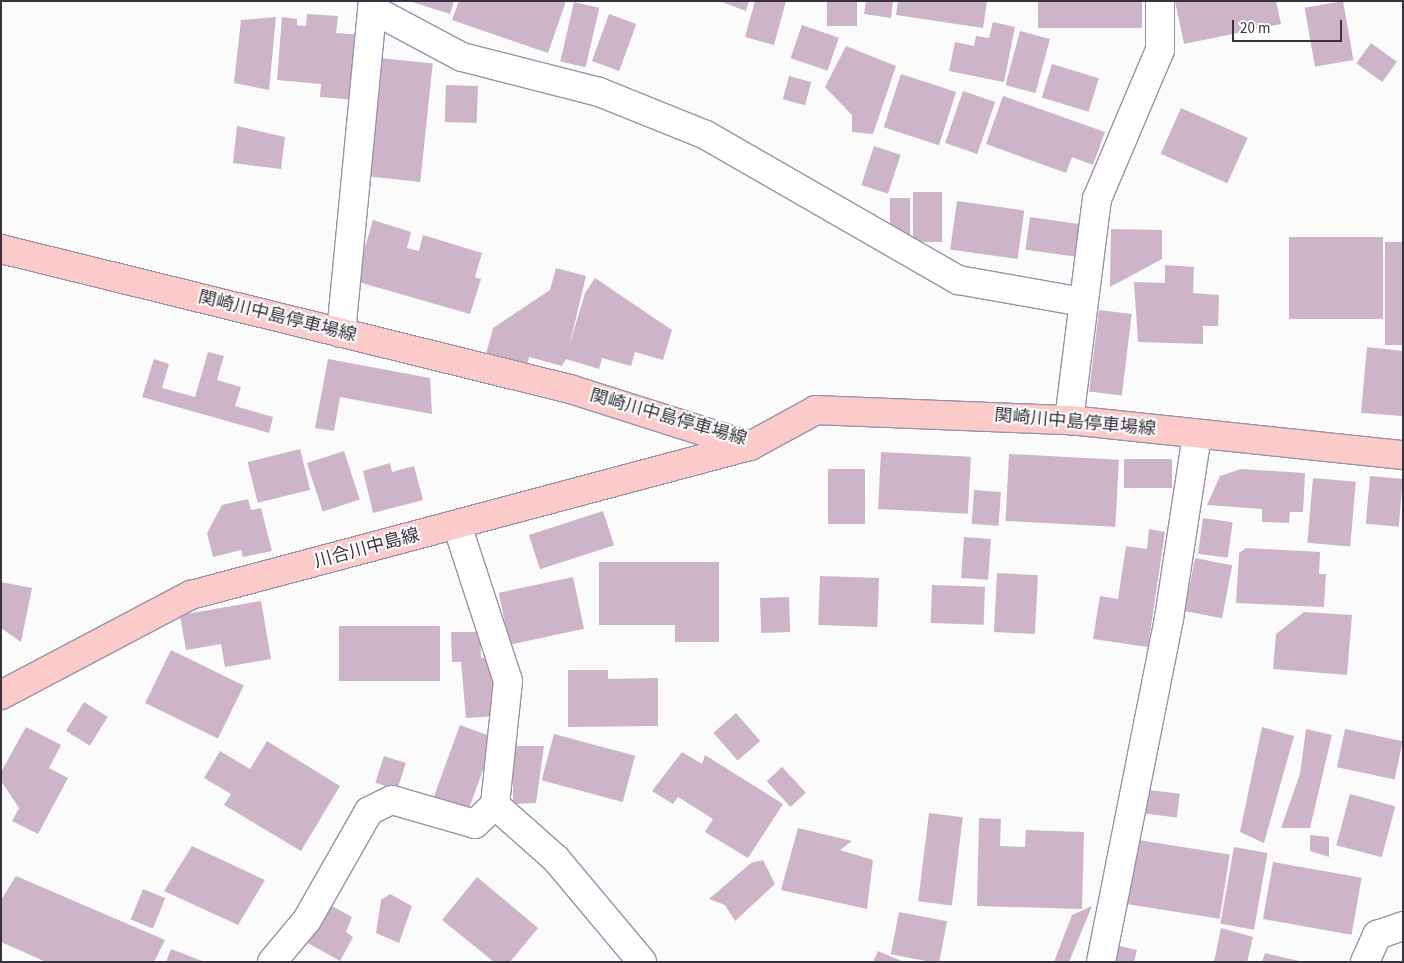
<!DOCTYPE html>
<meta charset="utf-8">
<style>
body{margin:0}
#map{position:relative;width:1404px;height:963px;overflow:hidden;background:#fbfbfb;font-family:"Source Sans 3","Noto Sans JP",sans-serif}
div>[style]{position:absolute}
.building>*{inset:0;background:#cdb4c9;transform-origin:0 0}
.roads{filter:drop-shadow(1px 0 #9a91ac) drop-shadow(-1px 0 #9a91ac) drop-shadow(0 1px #9a91ac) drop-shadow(0 -1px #9a91ac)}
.minor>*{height:28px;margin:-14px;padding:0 14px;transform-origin:14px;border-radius:14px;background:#fff}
.major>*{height:28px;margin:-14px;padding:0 14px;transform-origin:14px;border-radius:14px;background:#fbcbca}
span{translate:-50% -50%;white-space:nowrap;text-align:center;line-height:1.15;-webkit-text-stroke:4px #fff;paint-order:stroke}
.street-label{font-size:18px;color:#36323e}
.frame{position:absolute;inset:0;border:2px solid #36323e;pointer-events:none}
.scale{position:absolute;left:1232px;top:20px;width:110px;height:22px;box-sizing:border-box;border:2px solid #36323e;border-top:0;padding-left:6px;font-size:15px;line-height:18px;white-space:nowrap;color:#36323e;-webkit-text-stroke:4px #fff;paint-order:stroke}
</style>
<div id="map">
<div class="building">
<div style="clip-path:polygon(409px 1px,454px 1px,450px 14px)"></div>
<div style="clip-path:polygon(459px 1px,566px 1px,548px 53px,452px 20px)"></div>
<div style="clip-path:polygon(719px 1px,749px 1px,746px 11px)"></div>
<div style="clip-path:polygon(755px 1px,786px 1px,774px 45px,745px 37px)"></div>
<div style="left:827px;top:1px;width:30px;height:25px"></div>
<div style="clip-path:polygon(866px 1px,893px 1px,891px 18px,864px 14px)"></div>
<div style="clip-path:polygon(898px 1px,987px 1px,983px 28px,896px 15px)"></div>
<div style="left:1038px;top:1px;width:104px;height:27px"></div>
<div style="clip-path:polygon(1175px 1px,1276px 1px,1281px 24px,1184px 44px)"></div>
<div style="left:1343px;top:1px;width:60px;height:39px;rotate:80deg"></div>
<div style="left:574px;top:2px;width:26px;height:61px;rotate:13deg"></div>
<div style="clip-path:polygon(307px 14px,338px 16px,336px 33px,376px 36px,370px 101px,320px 97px,321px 84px,277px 80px,282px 17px,297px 19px,297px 25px,306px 26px)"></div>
<div style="left:609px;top:14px;width:29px;height:50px;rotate:20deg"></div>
<div style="clip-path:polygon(276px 17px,269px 90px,234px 83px,241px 20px)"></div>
<div style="clip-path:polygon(993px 22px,1015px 27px,1004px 82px,949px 71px,955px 42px,974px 46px,976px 36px,989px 38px)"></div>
<div style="left:802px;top:25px;width:39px;height:35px;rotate:19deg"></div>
<div style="left:1020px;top:31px;width:31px;height:56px;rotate:15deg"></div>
<div style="left:1371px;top:43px;width:32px;height:25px;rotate:36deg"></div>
<div style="clip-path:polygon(846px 46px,896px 66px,873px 134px,852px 132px,852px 115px,825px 87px)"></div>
<div style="left:380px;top:58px;width:53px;height:119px;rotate:6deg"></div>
<div style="left:1052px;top:64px;width:49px;height:35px;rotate:17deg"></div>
<div style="left:901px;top:74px;width:58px;height:56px;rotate:18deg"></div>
<div style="left:789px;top:76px;width:23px;height:24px;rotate:15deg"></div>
<div style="left:446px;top:85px;width:32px;height:37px;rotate:2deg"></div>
<div style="left:963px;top:91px;width:34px;height:55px;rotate:19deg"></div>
<div style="clip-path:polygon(1003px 96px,1105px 132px,1093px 165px,1072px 157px,1066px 173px,986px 144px)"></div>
<div style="left:1181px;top:108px;width:73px;height:50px;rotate:24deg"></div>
<div style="clip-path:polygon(237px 126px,285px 137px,281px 169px,233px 163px)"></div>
<div style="left:874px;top:146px;width:28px;height:41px;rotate:18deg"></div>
<div style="left:913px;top:192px;width:29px;height:50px"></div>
<div style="left:890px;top:198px;width:20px;height:37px"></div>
<div style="left:957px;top:201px;width:68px;height:49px;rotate:8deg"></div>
<div style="left:1030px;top:217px;width:53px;height:33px;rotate:8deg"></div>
<div style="clip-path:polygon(373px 220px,411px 232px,407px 248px,419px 251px,423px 235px,482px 253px,475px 277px,481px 279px,470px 314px,355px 281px)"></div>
<div style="clip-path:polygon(1111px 229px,1162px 230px,1162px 259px,1110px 287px)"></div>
<div style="left:1289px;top:237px;width:94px;height:82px"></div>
<div style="left:1403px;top:242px;width:103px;height:18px;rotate:90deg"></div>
<div style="clip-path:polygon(1165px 265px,1194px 267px,1193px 293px,1219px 295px,1218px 326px,1203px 326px,1203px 344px,1138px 342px,1134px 282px,1165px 283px)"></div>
<div style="clip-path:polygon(556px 268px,586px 276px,569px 347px,585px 293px,595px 278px,672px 330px,663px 360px,635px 352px,631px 366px,602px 358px,599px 369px,566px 359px,562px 366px,529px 357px,527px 365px,486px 354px,493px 328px,550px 290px)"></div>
<div style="left:1099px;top:310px;width:33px;height:82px;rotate:7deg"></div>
<div style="clip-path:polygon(1367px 347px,1403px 351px,1403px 416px,1361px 413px)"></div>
<div style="clip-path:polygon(208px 352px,224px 356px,217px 380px,241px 387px,235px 406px,273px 417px,269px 433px,142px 397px,154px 359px,169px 364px,162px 388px,195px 397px)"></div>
<div style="clip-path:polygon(328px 359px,430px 378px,432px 414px,340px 397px,334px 431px,315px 428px)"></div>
<div style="left:300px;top:449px;width:42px;height:54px;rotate:76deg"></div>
<div style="left:344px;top:451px;width:51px;height:39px;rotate:72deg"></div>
<div style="left:881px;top:452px;width:90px;height:57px;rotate:3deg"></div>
<div style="left:1009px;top:454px;width:110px;height:67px;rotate:3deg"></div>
<div style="left:1172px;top:459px;width:29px;height:48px;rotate:90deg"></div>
<div style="clip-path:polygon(390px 463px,392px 472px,414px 466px,423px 500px,373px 513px,363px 471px)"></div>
<div style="left:828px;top:469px;width:37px;height:55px"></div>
<div style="clip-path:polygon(1241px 469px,1305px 473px,1303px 512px,1290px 512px,1289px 523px,1262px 522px,1262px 509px,1207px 505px,1220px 476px)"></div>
<div style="left:1370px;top:476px;width:33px;height:48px;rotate:5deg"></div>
<div style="left:1313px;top:478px;width:43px;height:65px;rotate:5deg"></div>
<div style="left:974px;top:490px;width:27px;height:34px;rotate:4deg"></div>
<div style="clip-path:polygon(248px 499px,251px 510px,261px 508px,272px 551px,243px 557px,241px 550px,213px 557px,207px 533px,222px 505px)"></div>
<div style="left:603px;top:511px;width:36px;height:78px;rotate:72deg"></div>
<div style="left:1203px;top:518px;width:30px;height:36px;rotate:8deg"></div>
<div style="clip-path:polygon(1149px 529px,1165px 532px,1148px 647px,1093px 639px,1100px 596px,1118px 599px,1126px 546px,1147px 549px)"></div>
<div style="left:964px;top:537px;width:27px;height:41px;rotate:4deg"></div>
<div style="clip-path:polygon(1246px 548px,1320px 552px,1319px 574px,1326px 574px,1324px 607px,1236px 603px,1239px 553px)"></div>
<div style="left:1195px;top:558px;width:38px;height:54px;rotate:11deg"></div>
<div style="clip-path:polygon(599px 562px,719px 562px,719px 642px,675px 642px,675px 625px,599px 625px)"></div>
<div style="left:997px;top:573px;width:41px;height:59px;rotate:3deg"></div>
<div style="left:820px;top:576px;width:59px;height:49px;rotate:2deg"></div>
<div style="left:573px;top:577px;width:53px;height:76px;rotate:78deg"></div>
<div style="clip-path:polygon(1px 582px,32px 588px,21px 642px,1px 628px)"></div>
<div style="left:932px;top:585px;width:53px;height:38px;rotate:2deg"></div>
<div style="left:789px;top:597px;width:35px;height:29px;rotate:88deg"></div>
<div style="clip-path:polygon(261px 601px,271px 659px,225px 667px,221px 644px,186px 650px,180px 615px)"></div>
<div style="clip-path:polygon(1304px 612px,1352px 615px,1347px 675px,1273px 669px,1276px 634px)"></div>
<div style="left:339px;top:626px;width:101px;height:55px"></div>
<div style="clip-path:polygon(451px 632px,480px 632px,481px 658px,491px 657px,497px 716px,466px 718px,461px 662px,452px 662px)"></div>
<div style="left:171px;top:650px;width:81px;height:59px;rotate:26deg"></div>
<div style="clip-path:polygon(568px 670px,608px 670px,608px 679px,658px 678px,658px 726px,568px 727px)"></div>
<div style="left:84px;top:702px;width:28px;height:34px;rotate:32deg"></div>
<div style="left:736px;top:713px;width:37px;height:30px;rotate:49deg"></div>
<div style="left:460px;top:725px;width:37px;height:78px;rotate:20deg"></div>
<div style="clip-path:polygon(26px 727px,61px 745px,49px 768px,68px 778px,38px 834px,12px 821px,19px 808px,1px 781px,1px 772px)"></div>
<div style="clip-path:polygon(1262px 727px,1294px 736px,1264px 843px,1240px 832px)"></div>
<div style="clip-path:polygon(1306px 729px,1332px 735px,1310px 828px,1281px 828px,1300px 774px)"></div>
<div style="left:1345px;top:729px;width:59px;height:39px;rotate:12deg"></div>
<div style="left:554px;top:734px;width:84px;height:48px;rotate:15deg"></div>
<div style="clip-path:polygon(267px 741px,340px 786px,301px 851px,224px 805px,231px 794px,204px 778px,220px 751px,250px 769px)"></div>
<div style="clip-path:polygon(513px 746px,544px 746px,536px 803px,513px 804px)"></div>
<div style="clip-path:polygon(682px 752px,702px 764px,705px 755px,783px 804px,748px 858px,705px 832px,713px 819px,678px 797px,673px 804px,652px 791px)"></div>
<div style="left:384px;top:756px;width:23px;height:28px;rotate:18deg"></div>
<div style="left:782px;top:767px;width:35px;height:21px;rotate:47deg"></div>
<div style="left:1149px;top:790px;width:31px;height:24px;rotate:7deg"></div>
<div style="left:1350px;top:794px;width:47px;height:53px;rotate:15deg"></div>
<div style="left:929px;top:813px;width:34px;height:89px;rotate:7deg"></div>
<div style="clip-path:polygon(979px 818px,1001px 819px,1000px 846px,1025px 847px,1026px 830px,1084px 832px,1082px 909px,977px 906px)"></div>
<div style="clip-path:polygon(798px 828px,852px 841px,840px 850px,873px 860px,867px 909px,781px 890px)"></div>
<div style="clip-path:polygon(1310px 835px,1329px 837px,1329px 857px,1310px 851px)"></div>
<div style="left:1132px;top:839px;width:99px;height:65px;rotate:9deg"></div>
<div style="clip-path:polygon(192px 846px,265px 880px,238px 925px,164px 891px)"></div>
<div style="left:1234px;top:847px;width:34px;height:78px;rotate:10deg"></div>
<div style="clip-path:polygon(763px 860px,775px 884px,735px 921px,725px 905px,709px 899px,751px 863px)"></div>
<div style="left:1273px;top:862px;width:90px;height:58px;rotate:10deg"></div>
<div style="clip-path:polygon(16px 876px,165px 940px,154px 962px,46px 962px,1px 942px,1px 900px)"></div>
<div style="clip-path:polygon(477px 877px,538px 928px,510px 962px,494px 962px,442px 920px)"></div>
<div style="left:143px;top:889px;width:24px;height:33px;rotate:22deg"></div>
<div style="clip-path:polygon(390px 894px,412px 906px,399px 943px,376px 933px,381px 900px)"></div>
<div style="clip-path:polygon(332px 906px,352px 917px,346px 932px,353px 937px,340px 961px,304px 941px)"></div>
<div style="clip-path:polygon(1092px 906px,1069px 962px,1054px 962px,1072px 915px)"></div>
<div style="left:899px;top:912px;width:49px;height:43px;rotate:11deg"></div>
<div style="clip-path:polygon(1221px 928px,1253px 937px,1247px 962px,1214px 962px)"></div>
<div style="clip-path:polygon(1115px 945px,1137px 950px,1134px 962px,1110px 962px)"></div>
<div style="clip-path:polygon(171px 949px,205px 962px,166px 962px)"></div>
<div style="clip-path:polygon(878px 951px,904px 962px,873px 962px)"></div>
<div style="clip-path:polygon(1265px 953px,1299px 961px,1299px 962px,1262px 962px)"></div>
</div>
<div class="roads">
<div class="minor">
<div style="left:372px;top:9px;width:102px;rotate:28.1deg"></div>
<div style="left:462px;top:57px;width:141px;rotate:14.3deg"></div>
<div style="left:599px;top:92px;width:115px;rotate:21.9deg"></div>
<div style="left:706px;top:135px;width:291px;rotate:29.9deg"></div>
<div style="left:958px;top:280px;width:127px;rotate:10deg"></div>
<div style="left:341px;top:333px;width:334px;rotate:-84.5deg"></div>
<div style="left:1069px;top:420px;width:223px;rotate:-82.8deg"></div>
<div style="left:1097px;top:199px;width:162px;rotate:-67.1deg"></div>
<div style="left:1160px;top:50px;width:49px;rotate:-90deg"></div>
<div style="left:457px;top:525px;width:164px;rotate:71.9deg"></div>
<div style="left:508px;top:681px;width:125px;rotate:96deg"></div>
<div style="left:495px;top:805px;width:81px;rotate:41.5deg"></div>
<div style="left:556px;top:859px;width:134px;rotate:50.1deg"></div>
<div style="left:272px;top:962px;width:55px;rotate:-50.2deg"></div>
<div style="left:307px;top:920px;width:125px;rotate:-60.4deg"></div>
<div style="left:369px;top:811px;width:25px;rotate:-26deg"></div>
<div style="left:392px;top:800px;width:86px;rotate:16.1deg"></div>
<div style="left:475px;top:824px;width:28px;rotate:-44deg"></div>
<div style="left:1101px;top:962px;width:351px;rotate:-78.8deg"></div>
<div style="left:1169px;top:618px;width:185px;rotate:-81.3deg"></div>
<div style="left:1365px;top:962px;width:30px;rotate:-66deg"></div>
<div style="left:1377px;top:935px;width:28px;rotate:-19deg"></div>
</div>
<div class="major">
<div style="left:1px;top:249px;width:586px;rotate:13.82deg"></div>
<div style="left:570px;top:389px;width:189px;rotate:17.6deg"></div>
<div style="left:750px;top:446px;width:75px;rotate:-28.6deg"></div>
<div style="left:816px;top:410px;width:253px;rotate:2.3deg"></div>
<div style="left:1069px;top:420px;width:336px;rotate:6deg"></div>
<div style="left:1px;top:695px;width:215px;rotate:-27.8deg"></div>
<div style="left:191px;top:595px;width:579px;rotate:-14.93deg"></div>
</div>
</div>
<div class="street-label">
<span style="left:277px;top:317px;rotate:14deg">関崎川中島停車場線</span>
<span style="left:668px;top:418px;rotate:16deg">関崎川中島停車場線</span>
<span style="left:1075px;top:423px;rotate:5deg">関崎川中島停車場線</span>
<span style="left:367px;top:549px;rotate:-15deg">川合川中島線</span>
</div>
<div class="frame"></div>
<div class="scale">20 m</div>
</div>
